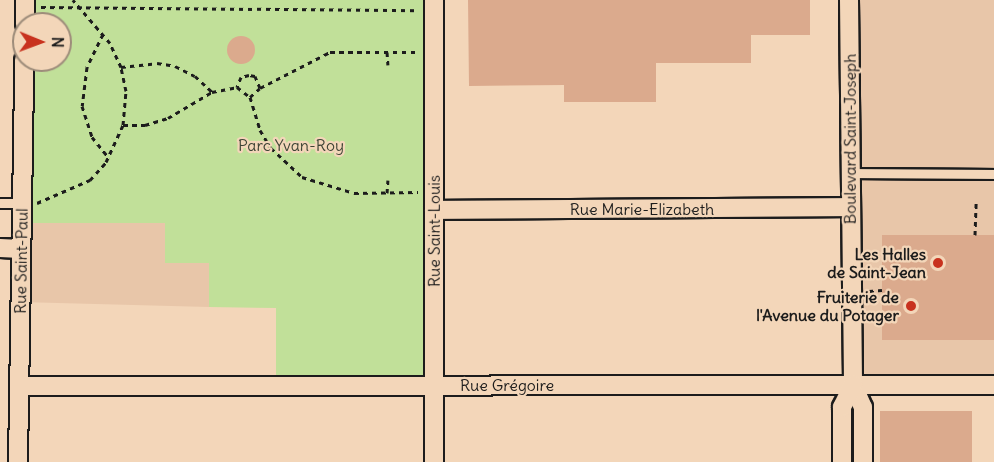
<!DOCTYPE html>
<meta charset="utf-8">
<style>
body{margin:0}
#map{position:relative;width:994px;height:462px;overflow:hidden;background:#f3d6b9;font-family:Delius,sans-serif}
div>[style]{position:absolute}
.built>*{inset:0;background:#e8c6a9;transform-origin:0 0}
.green>*{inset:0;background:#c1e099}
.building>*{inset:0;background:#dbaa8d;transform-origin:0 0}
.round{border-radius:50%}
.path>*{height:3px;margin-top:-1.5px;transform-origin:0;background:repeating-linear-gradient(90deg,#1c1c1c 0 4.5px,transparent 0 9px)}
.roads{filter:drop-shadow(2px 0 #1c1c1c) drop-shadow(-2px 0 #1c1c1c) drop-shadow(0 2px #1c1c1c) drop-shadow(0 -2px #1c1c1c)}
.service>*{height:9px;margin:-4.5px;padding:0 4.5px;transform-origin:4.5px;border-radius:4.5px;background:#f3d6b9}
.minor>*{height:18px;margin:-9px;padding:0 9px;transform-origin:9px;border-radius:9px;background:#f3d6b9}
.dots>*{width:16px;height:16px;translate:-50% -50%;box-sizing:border-box;border:3px solid #f3d6b9;border-radius:50%}
span{translate:-50% -50%;white-space:nowrap;text-align:center;line-height:1.15;-webkit-text-stroke:4.5px #f3d6b9;paint-order:stroke}
.street-label{font-size:16px;color:#1c1c1c}
.park-label{font-size:16px;color:#3d4335}
.poi-label{font-size:16px;color:#1c1c1c;font-weight:700}
.right{translate:-100% -50%;text-align:right}
.north{position:absolute;left:12px;top:12px;width:60px;height:60px;box-sizing:border-box;background:#f3d6b9;border:2px solid #9d8c7a;border-radius:50%;rotate:91deg;font-size:16px;font-weight:700;line-height:24px;text-align:center;color:#1c1c1c}
.north::after{content:'';display:block;margin:auto;width:21px;height:27px;background:#c8321e;clip-path:polygon(50% 0,100% 100%,50% 72%,0 100%)}
</style>
<div id="map">
<div class="built">
<div style="left:849px;top:0;width:145px;height:385px"></div>
<div style="clip-path:polygon(22px 223px,165px 223px,209px 263px,209px 307px,20px 302px)"></div>
</div>
<div class="green">
<div style="clip-path:polygon(25px 0,436px 0,433px 391px,276px 388px,276px 308px,209px 307px,209px 263px,165px 263px,165px 223px,22px 223px,24px 60px,60px 60px,60px 24px,25px 24px)"></div>
</div>
<div class="building">
<div style="clip-path:polygon(468px 0,810px 0,810px 35px,751px 35px,751px 63px,656px 63px,656px 102px,564px 102px,564px 85px,469px 86px)"></div>
<div class="round" style="left:227px;top:36px;width:28px;height:28px"></div>
<div style="left:882px;top:235px;width:112px;height:105px"></div>
<div style="left:880px;top:411px;width:92px;height:51px"></div>
</div>
<div class="path">
<div style="left:41px;top:7px;width:378px;rotate:0.5deg"></div>
<div style="left:103px;top:34px;width:37px;rotate:116deg"></div>
<div style="left:87px;top:67px;width:39px;rotate:97deg"></div>
<div style="left:82px;top:106px;width:33px;rotate:72deg"></div>
<div style="left:92px;top:137px;width:27px;rotate:51deg"></div>
<div style="left:387px;top:52px;width:13px;rotate:86deg"></div>
<div style="left:121px;top:67px;width:36px;rotate:-6deg"></div>
<div style="left:157px;top:63px;width:18px;rotate:9deg"></div>
<div style="left:175px;top:66px;width:22px;rotate:27deg"></div>
<div style="left:195px;top:76px;width:23px;rotate:43deg"></div>
<div style="left:260px;top:88px;width:79px;rotate:-27.2deg"></div>
<div style="left:330px;top:52px;width:87px"></div>
<div style="left:250px;top:97px;width:13px;rotate:-42deg"></div>
<div style="left:260px;top:88px;width:13px;rotate:-113deg"></div>
<div style="left:255px;top:76px;width:6px;rotate:-171deg"></div>
<div style="left:249px;top:75px;width:8px;rotate:166deg"></div>
<div style="left:241px;top:77px;width:11px;rotate:112deg"></div>
<div style="left:237px;top:87px;width:16px;rotate:38deg"></div>
<div style="left:250px;top:97px;width:34px;rotate:73deg"></div>
<div style="left:260px;top:130px;width:21px;rotate:59deg"></div>
<div style="left:271px;top:148px;width:42px;rotate:43.1deg"></div>
<div style="left:302px;top:177px;width:54px;rotate:17.1deg"></div>
<div style="left:354px;top:193px;width:64px;rotate:-0.9deg"></div>
<div style="left:123px;top:125px;width:22px"></div>
<div style="left:145px;top:125px;width:24px;rotate:-17deg"></div>
<div style="left:168px;top:118px;width:51px;rotate:-30.6deg"></div>
<div style="left:212px;top:92px;width:25px;rotate:-11deg"></div>
<div style="left:387px;top:193px;width:13px;rotate:-86deg"></div>
<div style="left:37px;top:203px;width:58px;rotate:-23.5deg"></div>
<div style="left:90px;top:180px;width:24px;rotate:-48deg"></div>
<div style="left:106px;top:162px;width:41px;rotate:-65.3deg"></div>
<div style="left:123px;top:125px;width:34px;rotate:-85deg"></div>
<div style="left:126px;top:91px;width:25px;rotate:-102deg"></div>
<div style="left:121px;top:67px;width:26px;rotate:-115deg"></div>
<div style="left:110px;top:43px;width:57px;rotate:-130.7deg"></div>
<div style="left:975px;top:235px;width:33px;rotate:-88deg"></div>
<div style="left:869px;top:291px;width:13px;rotate:-4deg"></div>
</div>
<div class="roads">
<div class="service">
<div style="left:850px;top:173px;width:144px;rotate:0.4deg"></div>
<div style="left:0;top:203px;width:22px"></div>
</div>
<div class="minor">
<div style="left:849px;top:0;width:385px;rotate:89.4deg"></div>
<div style="left:853px;top:385px;width:24px;rotate:66deg"></div>
<div style="left:863px;top:407px;width:55px;rotate:90deg"></div>
<div style="left:25px;top:24px;width:24px;rotate:-90deg"></div>
<div style="left:434px;top:210px;width:416px;rotate:-0.4deg"></div>
<div style="left:0;top:248px;width:21px;rotate:3deg"></div>
<div style="left:19px;top:386px;width:975px;rotate:-0.06deg"></div>
<div style="left:18px;top:462px;width:402px;rotate:-89.1deg"></div>
<div style="left:434px;top:462px;width:462px;rotate:-90deg"></div>
<div style="left:842px;top:462px;width:55px;rotate:-90deg"></div>
<div style="left:842px;top:407px;width:25px;rotate:-63deg"></div>
</div>
</div>
<div class="dots">
<div style="left:938px;top:263px;background:#c8321e"></div>
<div style="left:911px;top:306px;background:#c8321e"></div>
</div>
<div class="street-label">
<span style="left:850px;top:139px;rotate:-90deg">Boulevard Saint-Joseph</span>
<span style="left:642px;top:209px">Rue Marie-Elizabeth</span>
<span style="left:434px;top:231px;rotate:-90deg">Rue Saint-Louis</span>
<span style="left:21px;top:261px;rotate:-89deg">Rue Saint-Paul</span>
<span style="left:507px;top:385px">Rue Grégoire</span>
</div>
<div class="park-label">
<span style="left:291px;top:145px">Parc Yvan-Roy</span>
</div>
<div class="poi-label">
<span class="right" style="left:926px;top:263px">Les Halles<br>de Saint-Jean</span>
<span class="right" style="left:899px;top:306px">Fruiterie de<br>l'Avenue du Potager</span>
</div>
<div class="north">N</div>
</div>
